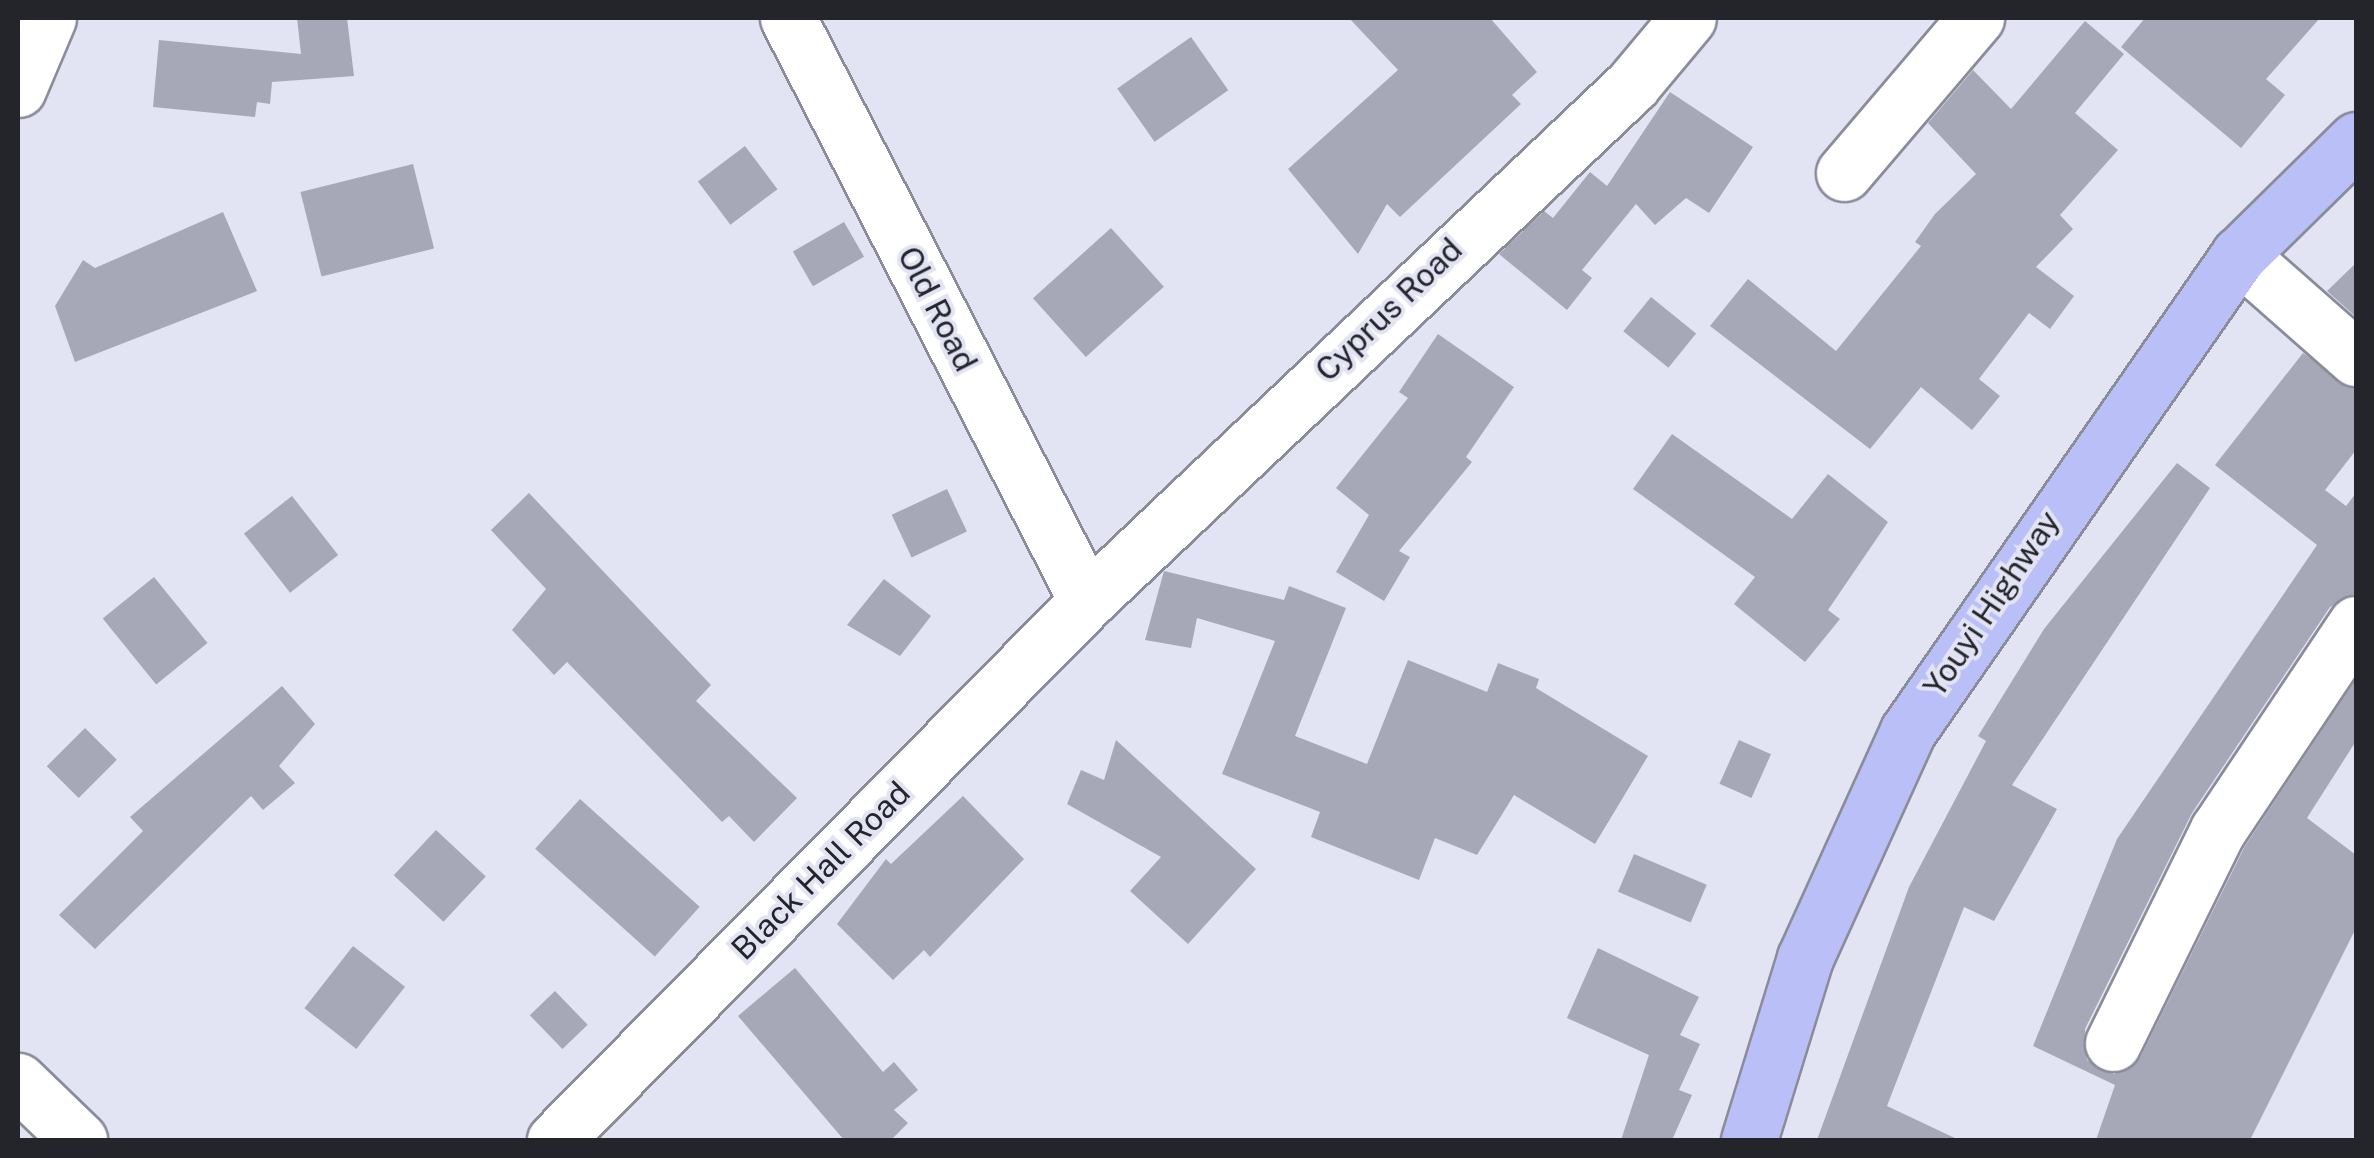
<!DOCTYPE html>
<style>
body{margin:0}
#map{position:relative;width:2374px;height:1158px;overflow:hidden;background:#e2e4f4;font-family:"Public Sans",sans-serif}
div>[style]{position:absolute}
.building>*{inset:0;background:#a6a8b7;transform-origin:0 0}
.roads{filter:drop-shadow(2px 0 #8a8c9a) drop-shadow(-2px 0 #8a8c9a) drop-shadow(0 2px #8a8c9a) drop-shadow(0 -2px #8a8c9a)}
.minor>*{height:55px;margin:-27.5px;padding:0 27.5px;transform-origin:27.5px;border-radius:27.5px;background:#fff}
.major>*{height:55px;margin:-27.5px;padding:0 27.5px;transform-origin:27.5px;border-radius:27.5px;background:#bbbff8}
span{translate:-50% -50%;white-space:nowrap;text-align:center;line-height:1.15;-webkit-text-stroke:8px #e2e4f4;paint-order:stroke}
.street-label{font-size:32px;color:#24252b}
.frame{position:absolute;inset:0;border:20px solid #24252b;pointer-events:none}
</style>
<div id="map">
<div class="building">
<div style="clip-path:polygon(297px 18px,347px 18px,354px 76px,272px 82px,270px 104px,257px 102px,255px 117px,153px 107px,159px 40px,301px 54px)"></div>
<div style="clip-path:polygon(1349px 18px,1490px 18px,1537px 72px,1512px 95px,1521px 104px,1400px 217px,1387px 204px,1358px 254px,1288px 169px,1398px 70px)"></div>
<div style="clip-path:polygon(2145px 18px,2320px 18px,2266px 79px,2285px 95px,2241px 148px,2121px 47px)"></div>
<div style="clip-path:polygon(2085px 21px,2124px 54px,2075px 113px,2118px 150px,2060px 215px,2073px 229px,2036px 267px,2074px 296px,2050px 329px,2029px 313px,1979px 379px,2000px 396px,1972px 430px,1921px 387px,1870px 449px,1710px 326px,1748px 279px,1836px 351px,1921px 246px,1915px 242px,1935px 214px,1976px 174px,1928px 123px,1973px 70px,2011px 109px)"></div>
<div style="left:1191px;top:37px;width:65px;height:90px;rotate:55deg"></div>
<div style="clip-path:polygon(1670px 92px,1753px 147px,1709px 213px,1686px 198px,1655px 225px,1636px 204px,1582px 270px,1592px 278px,1567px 310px,1499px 254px,1544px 211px,1553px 218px,1590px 172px,1607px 186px)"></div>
<div style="left:745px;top:146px;width:54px;height:59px;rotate:53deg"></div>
<div style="left:413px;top:164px;width:87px;height:116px;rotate:76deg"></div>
<div style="clip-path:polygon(223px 212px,257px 291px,75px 362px,55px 306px,83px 260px,95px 268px)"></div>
<div style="left:844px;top:222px;width:40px;height:59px;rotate:60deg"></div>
<div style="left:1111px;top:228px;width:79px;height:105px;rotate:48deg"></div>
<div style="clip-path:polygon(2356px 263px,2356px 317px,2327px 291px)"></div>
<div style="left:1651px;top:297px;width:58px;height:44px;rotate:39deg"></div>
<div style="clip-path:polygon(1438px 334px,1514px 387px,1466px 457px,1472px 462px,1399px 551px,1410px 557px,1384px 601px,1336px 572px,1369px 515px,1336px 488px,1408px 398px,1399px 392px)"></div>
<div style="clip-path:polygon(2303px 353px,2356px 388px,2356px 450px,2325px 490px,2346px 506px,2356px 493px,2356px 593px,2330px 607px,2192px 813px,2085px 1029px,2087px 1060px,2114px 1074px,2140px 1058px,2245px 846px,2356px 679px,2356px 741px,2307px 818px,2356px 855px,2356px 928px,2250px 1140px,2096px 1140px,2115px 1085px,2033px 1046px,2117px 839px,2317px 545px,2215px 465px)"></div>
<div style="clip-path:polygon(1672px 434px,1792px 519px,1828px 474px,1888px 522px,1828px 610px,1840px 619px,1805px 662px,1734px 604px,1755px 577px,1633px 489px)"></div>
<div style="clip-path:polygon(2177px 463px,2210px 488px,2012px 785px,2057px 809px,1994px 921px,1964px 907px,1887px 1106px,1959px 1140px,1817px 1140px,1909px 887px,1986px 741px,1978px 736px,2044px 629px)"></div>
<div style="left:947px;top:489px;width:47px;height:61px;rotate:65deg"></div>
<div style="clip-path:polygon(529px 493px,711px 685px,696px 701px,797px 798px,754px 842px,729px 816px,722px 822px,567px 662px,554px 675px,512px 630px,546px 589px,491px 530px)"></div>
<div style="left:292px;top:496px;width:75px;height:61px;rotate:52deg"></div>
<div style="clip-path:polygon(1164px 571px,1284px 600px,1289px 586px,1346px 608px,1295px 736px,1367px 764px,1408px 660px,1487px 692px,1498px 663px,1539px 679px,1536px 688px,1648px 756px,1595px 844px,1514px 795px,1477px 855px,1435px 838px,1419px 880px,1311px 837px,1320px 812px,1222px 774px,1275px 641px,1197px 618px,1191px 648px,1145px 640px)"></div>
<div style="left:154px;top:577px;width:85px;height:66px;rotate:51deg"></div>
<div style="clip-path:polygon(884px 579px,931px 616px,900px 656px,847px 625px)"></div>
<div style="clip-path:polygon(282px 686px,315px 724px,279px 766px,295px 783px,263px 810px,251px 796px,95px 949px,59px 915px,143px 831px,130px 817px)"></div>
<div style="left:85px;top:728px;width:45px;height:54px;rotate:45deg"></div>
<div style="clip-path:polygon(1116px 740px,1256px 869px,1188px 944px,1130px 891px,1161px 857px,1067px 804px,1081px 770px,1104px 780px)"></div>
<div style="left:1739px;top:740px;width:35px;height:48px;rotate:24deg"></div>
<div style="clip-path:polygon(963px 796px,1024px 859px,930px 957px,924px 950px,893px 980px,837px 924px,886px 859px,891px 864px)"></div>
<div style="left:580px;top:799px;width:161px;height:67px;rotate:42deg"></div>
<div style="left:436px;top:830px;width:68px;height:62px;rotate:43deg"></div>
<div style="left:1634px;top:854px;width:79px;height:41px;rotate:23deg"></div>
<div style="left:353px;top:946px;width:66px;height:79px;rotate:38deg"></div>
<div style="clip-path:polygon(1598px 948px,1699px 997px,1680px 1035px,1700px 1044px,1679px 1090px,1692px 1095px,1672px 1140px,1621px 1140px,1649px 1055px,1567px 1018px)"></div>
<div style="clip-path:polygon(795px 968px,883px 1072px,894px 1062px,918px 1090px,894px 1110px,908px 1123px,891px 1140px,844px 1140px,738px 1016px)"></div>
<div style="left:555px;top:991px;width:47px;height:35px;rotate:46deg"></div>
</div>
<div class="roads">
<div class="minor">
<div style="left:788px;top:18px;width:655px;rotate:62.85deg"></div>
<div style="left:18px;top:89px;width:77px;rotate:-67.1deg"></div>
<div style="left:1844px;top:173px;width:204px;rotate:-49.6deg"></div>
<div style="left:2239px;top:255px;width:156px;rotate:41.4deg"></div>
<div style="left:2113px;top:1043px;width:237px;rotate:-63.8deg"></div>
<div style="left:2218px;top:830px;width:248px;rotate:-56.2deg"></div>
<div style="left:18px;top:1081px;width:85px;rotate:44deg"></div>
<div style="left:555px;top:1140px;width:757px;rotate:-45.37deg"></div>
<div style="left:1087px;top:601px;width:751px;rotate:-43.43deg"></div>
<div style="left:1632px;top:85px;width:87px;rotate:-50.1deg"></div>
</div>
<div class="major">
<div style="left:1749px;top:1140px;width:190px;rotate:-72.9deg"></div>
<div style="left:1805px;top:958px;width:249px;rotate:-65.6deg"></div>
<div style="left:1908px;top:731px;width:580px;rotate:-55.19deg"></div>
<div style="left:2239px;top:255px;width:164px;rotate:-44.5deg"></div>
</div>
</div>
<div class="street-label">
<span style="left:937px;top:309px;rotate:63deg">Old Road</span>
<span style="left:1389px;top:310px;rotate:-44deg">Cyprus Road</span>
<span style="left:1992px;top:604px;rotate:-56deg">Youyi Highway</span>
<span style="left:821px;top:871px;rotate:-45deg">Black Hall Road</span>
</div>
<div class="frame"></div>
</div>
